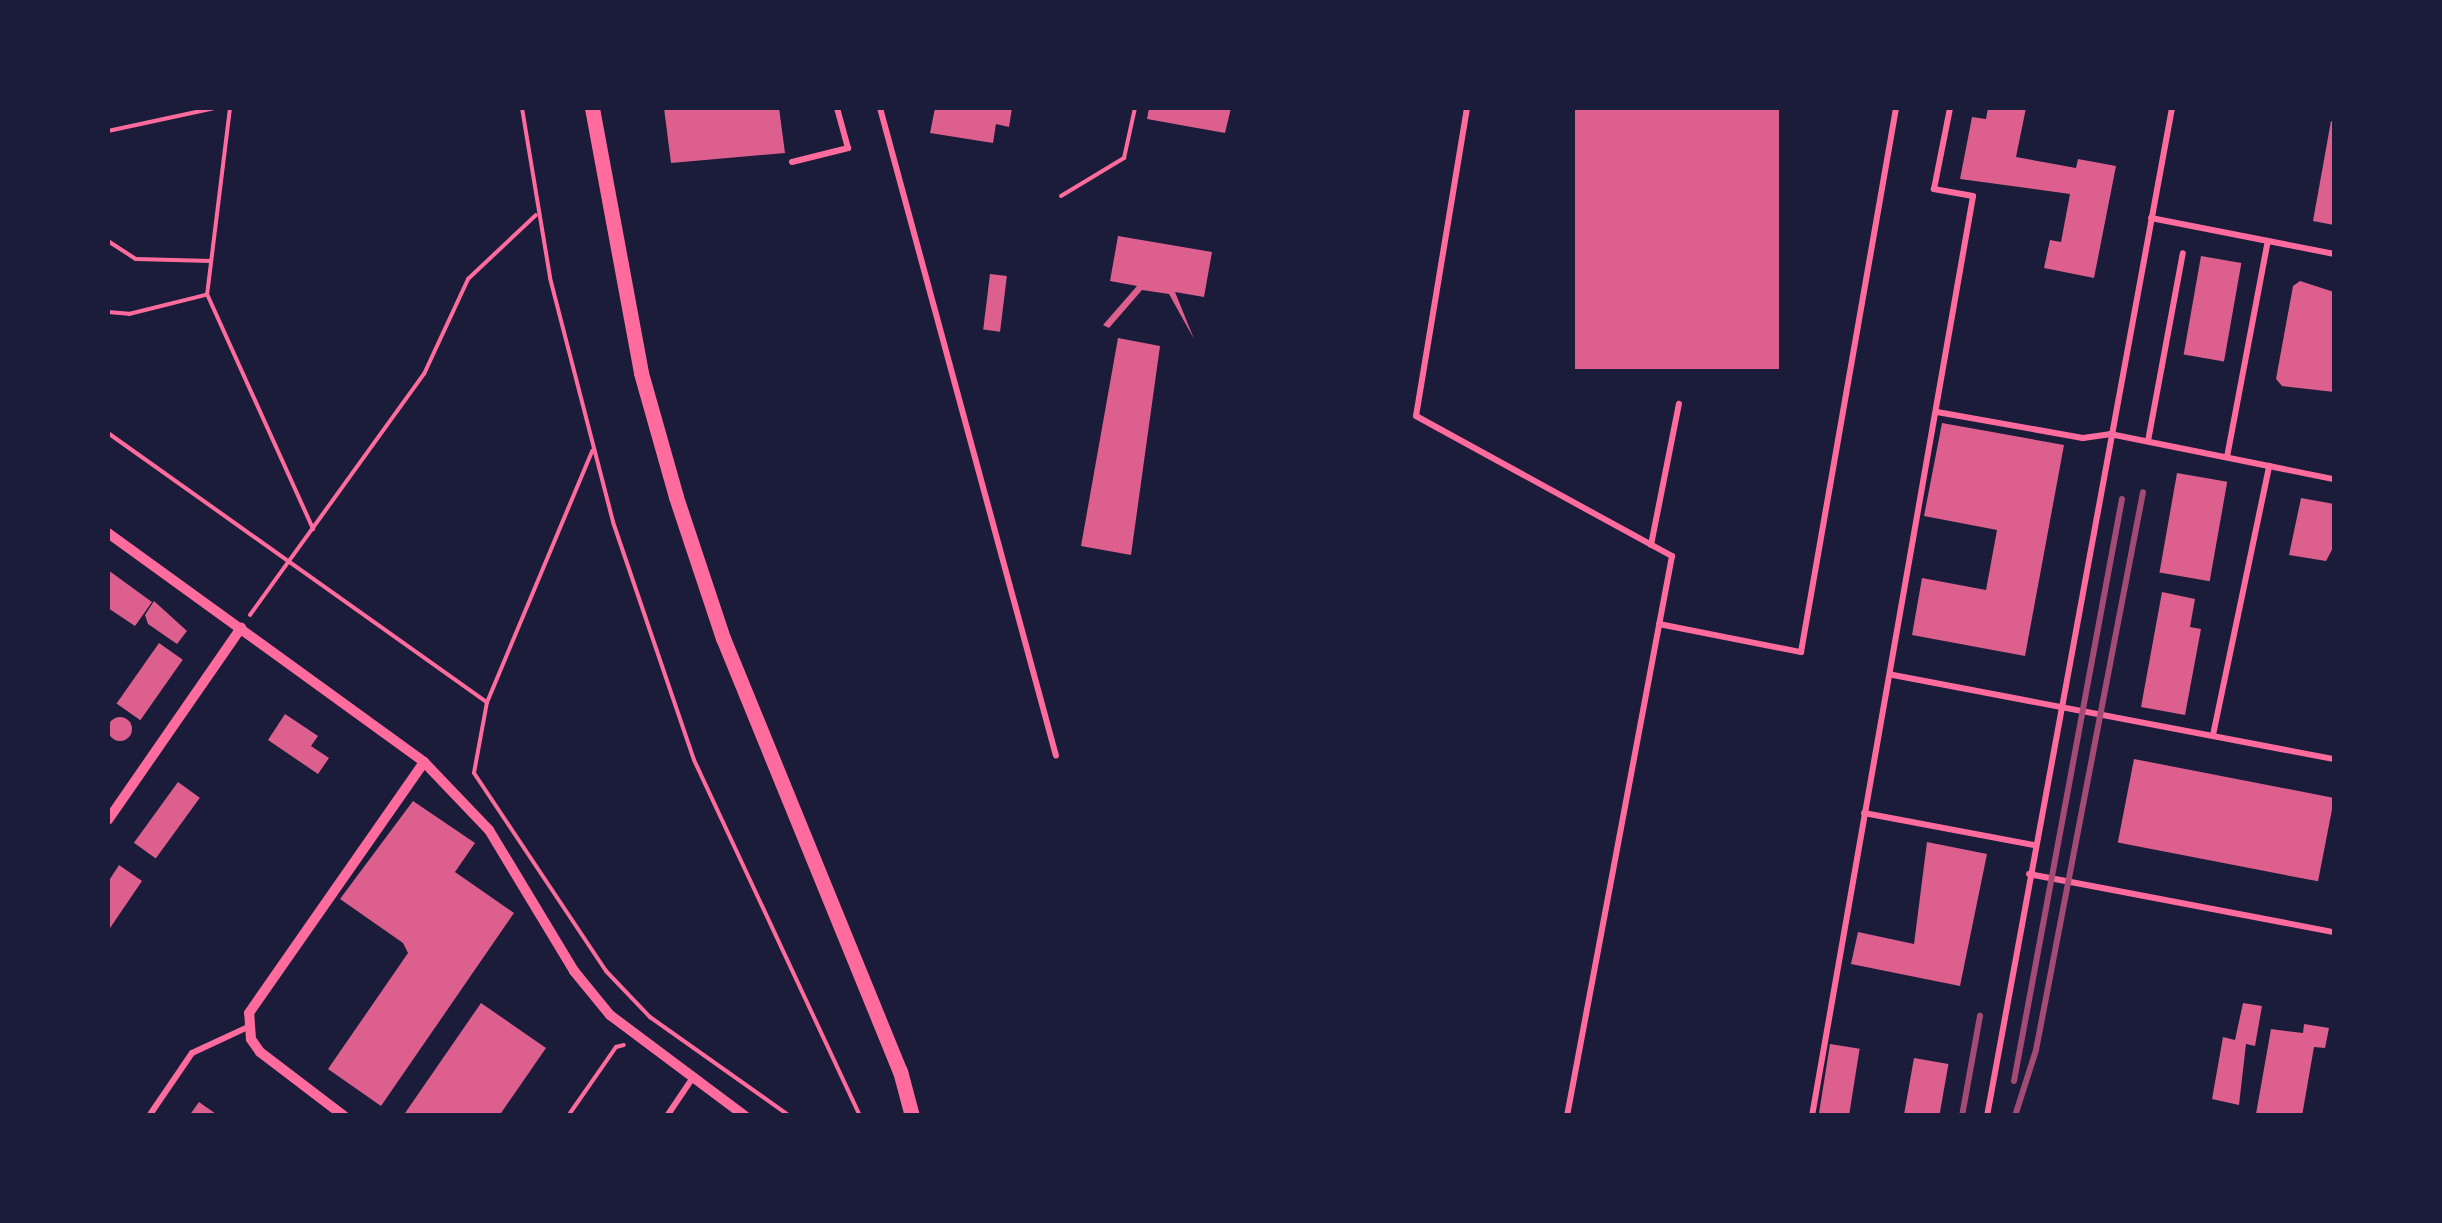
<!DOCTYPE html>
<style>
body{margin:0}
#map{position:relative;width:2442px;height:1223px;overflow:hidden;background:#1b1b3a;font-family:Signika,sans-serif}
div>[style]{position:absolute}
.building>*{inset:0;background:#dd5f8e;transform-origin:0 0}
.round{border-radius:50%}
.path>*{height:4px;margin:-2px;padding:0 2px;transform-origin:2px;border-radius:2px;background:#ff6b9d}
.service>*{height:6px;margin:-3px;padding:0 3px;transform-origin:3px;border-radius:3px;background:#ff6b9d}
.minor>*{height:10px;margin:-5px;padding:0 5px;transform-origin:5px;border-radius:5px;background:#ff6b9d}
.tertiary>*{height:15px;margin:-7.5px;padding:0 7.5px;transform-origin:7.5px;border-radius:7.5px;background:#ff6b9d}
.rail>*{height:6px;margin:-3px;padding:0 3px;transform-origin:3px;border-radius:3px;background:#a44b75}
span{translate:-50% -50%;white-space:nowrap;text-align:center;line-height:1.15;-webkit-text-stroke:8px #1b1b3a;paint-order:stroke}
.frame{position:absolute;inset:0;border:110px solid #1b1b3a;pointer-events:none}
</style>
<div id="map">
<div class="building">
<div style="clip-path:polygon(664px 108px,779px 108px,785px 153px,671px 163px)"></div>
<div style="clip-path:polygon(935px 108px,1012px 108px,1009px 127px,996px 124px,993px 143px,930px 133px)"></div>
<div style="clip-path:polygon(1149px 108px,1231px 108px,1225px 133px,1147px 119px)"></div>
<div style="left:1575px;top:108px;width:204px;height:261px"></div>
<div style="clip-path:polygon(1988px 108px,2026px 108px,2016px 157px,2076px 168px,2078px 159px,2116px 166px,2094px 278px,2044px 268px,2050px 240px,2061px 242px,2070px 194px,1960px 179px,1972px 117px,1986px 119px)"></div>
<div style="clip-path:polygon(2331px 121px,2334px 122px,2334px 225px,2313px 221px)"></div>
<div style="clip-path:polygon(1118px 236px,1212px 252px,1204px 297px,1175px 292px,1194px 339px,1169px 294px,1142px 290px,1109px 328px,1103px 325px,1137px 286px,1110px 281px)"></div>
<div style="left:2201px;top:256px;width:41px;height:100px;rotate:10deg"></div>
<div style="left:990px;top:274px;width:17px;height:56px;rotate:7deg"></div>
<div style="clip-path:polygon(2300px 281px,2334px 292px,2334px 392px,2282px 386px,2276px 379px,2293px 286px)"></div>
<div style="clip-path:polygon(1118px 338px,1160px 346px,1131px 555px,1081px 546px)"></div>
<div style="clip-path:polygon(1942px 423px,2064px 445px,2025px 656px,1912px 635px,1922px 578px,1986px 590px,1997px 530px,1924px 516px)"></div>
<div style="left:2177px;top:473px;width:51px;height:101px;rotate:10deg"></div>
<div style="clip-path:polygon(2301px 498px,2334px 504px,2334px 546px,2326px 561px,2289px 555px)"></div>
<div style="clip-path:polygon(108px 570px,152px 602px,135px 626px,108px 608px)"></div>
<div style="clip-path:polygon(2162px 592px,2195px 599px,2190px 627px,2201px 629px,2185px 715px,2141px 707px)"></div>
<div style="clip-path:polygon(154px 601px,187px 631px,177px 644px,148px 624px,145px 615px)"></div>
<div style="left:159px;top:643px;width:29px;height:74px;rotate:35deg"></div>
<div style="clip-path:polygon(285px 714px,318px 736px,311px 746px,329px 758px,318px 774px,268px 740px)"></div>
<div class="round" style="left:108px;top:717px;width:24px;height:24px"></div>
<div style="left:2134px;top:759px;width:204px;height:85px;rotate:11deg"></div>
<div style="left:178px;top:782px;width:27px;height:75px;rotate:36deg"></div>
<div style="clip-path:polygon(413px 801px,475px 843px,455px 872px,514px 913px,381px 1106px,328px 1069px,408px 953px,403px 943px,340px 899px)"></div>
<div style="clip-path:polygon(1927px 842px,1987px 854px,1960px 986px,1851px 964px,1858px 932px,1914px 944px)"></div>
<div style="clip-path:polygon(119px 865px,142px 881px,108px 931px,108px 882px)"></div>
<div style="clip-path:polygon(481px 1003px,546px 1048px,499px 1116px,403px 1116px)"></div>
<div style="clip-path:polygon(2243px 1003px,2262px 1006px,2255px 1046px,2246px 1044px,2239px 1105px,2212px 1099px,2223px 1037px,2235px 1040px)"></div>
<div style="clip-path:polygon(2304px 1024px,2329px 1028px,2325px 1048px,2314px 1047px,2302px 1116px,2256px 1114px,2271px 1029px,2303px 1033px)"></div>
<div style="left:1830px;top:1044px;width:30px;height:73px;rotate:9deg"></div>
<div style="left:1914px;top:1058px;width:35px;height:59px;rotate:10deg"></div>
<div style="clip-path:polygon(199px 1102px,219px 1116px,189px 1116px)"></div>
</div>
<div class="path">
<div style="left:230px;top:108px;width:187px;rotate:97deg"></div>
<div style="left:207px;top:294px;width:258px;rotate:65.7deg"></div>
<div style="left:522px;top:108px;width:172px;rotate:80.6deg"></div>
<div style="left:550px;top:278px;width:252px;rotate:75.5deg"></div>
<div style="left:613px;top:522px;width:251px;rotate:71.2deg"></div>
<div style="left:694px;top:760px;width:393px;rotate:65deg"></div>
<div style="left:108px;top:131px;width:108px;rotate:-12.2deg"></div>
<div style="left:1061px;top:196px;width:74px;rotate:-31.1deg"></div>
<div style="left:1124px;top:158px;width:51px;rotate:-77.6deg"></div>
<div style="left:108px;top:241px;width:33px;rotate:33deg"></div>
<div style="left:136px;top:259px;width:75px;rotate:1.5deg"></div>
<div style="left:108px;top:312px;width:21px;rotate:5deg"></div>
<div style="left:129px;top:314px;width:78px;rotate:-14deg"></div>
<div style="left:108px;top:433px;width:465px;rotate:35.4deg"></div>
<div style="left:487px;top:702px;width:72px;rotate:100.4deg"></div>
<div style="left:474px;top:773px;width:238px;rotate:56.3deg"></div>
<div style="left:606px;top:971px;width:64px;rotate:46.3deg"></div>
<div style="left:650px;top:1017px;width:171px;rotate:35.3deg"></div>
<div style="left:250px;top:615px;width:297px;rotate:-54.2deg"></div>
<div style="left:424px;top:374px;width:105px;rotate:-65.1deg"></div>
<div style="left:468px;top:279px;width:93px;rotate:-43.3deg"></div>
<div style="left:488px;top:700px;width:270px;rotate:-67.3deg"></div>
<div style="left:568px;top:1116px;width:84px;rotate:-55.2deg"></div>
<div style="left:616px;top:1047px;width:8px;rotate:-14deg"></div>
</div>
<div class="service">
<div style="left:880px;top:108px;width:671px;rotate:74.8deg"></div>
<div style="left:1467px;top:108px;width:312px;rotate:99.4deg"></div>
<div style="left:1416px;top:416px;width:292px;rotate:28.7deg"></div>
<div style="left:1672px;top:556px;width:570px;rotate:100.62deg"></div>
<div style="left:792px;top:162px;width:58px;rotate:-14deg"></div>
<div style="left:848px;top:148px;width:41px;rotate:-105.4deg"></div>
<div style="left:2151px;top:218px;width:187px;rotate:11.1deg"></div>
<div style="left:1937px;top:412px;width:148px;rotate:10.1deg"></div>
<div style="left:2083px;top:438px;width:27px;rotate:-8deg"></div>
<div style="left:2110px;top:434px;width:228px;rotate:11.4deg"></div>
<div style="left:2148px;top:441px;width:191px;rotate:-79.5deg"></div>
<div style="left:2227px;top:457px;width:220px;rotate:-79.3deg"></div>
<div style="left:1651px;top:545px;width:144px;rotate:-78.8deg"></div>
<div style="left:1659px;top:624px;width:145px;rotate:11.2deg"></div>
<div style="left:1801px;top:652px;width:552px;rotate:-80.09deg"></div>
<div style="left:1893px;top:675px;width:449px;rotate:10.8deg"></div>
<div style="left:2213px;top:735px;width:275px;rotate:-78.2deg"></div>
<div style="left:1864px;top:813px;width:173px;rotate:10.7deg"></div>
<div style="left:2029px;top:874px;width:310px;rotate:10.8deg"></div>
<div style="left:149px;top:1116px;width:76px;rotate:-55.7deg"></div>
<div style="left:192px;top:1053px;width:62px;rotate:-24.9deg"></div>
<div style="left:667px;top:1116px;width:45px;rotate:-56deg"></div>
<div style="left:1812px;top:1116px;width:934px;rotate:-80.07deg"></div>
<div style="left:1973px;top:196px;width:40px;rotate:-170deg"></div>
<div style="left:1934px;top:189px;width:83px;rotate:-78.8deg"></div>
<div style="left:1987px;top:1116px;width:1025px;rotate:-79.6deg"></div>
</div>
<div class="minor">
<div style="left:108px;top:533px;width:390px;rotate:35.9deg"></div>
<div style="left:424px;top:762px;width:94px;rotate:46.3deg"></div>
<div style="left:489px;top:830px;width:165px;rotate:58.9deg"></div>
<div style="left:574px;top:971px;width:57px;rotate:50.7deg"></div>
<div style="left:610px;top:1015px;width:169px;rotate:36.8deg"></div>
<div style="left:108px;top:820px;width:234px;rotate:-55.3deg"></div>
<div style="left:344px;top:1116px;width:106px;rotate:-142.7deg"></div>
<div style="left:260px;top:1052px;width:16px;rotate:-125deg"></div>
<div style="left:251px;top:1039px;width:26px;rotate:-94deg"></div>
<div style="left:249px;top:1013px;width:306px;rotate:-55.1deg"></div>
</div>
<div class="tertiary">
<div style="left:592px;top:108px;width:269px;rotate:79.5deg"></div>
<div style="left:641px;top:373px;width:129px;rotate:74.2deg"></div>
<div style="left:676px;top:497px;width:149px;rotate:71.6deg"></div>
<div style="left:723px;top:638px;width:468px;rotate:67.8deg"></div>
<div style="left:900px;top:1071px;width:47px;rotate:75.1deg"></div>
</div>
<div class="rail">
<div style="left:2014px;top:1081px;width:592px;rotate:-79.49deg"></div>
<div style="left:1962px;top:1116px;width:102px;rotate:-79.8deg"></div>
<div style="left:2015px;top:1116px;width:69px;rotate:-72.3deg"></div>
<div style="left:2036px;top:1050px;width:568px;rotate:-79.14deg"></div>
</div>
<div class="frame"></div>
</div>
